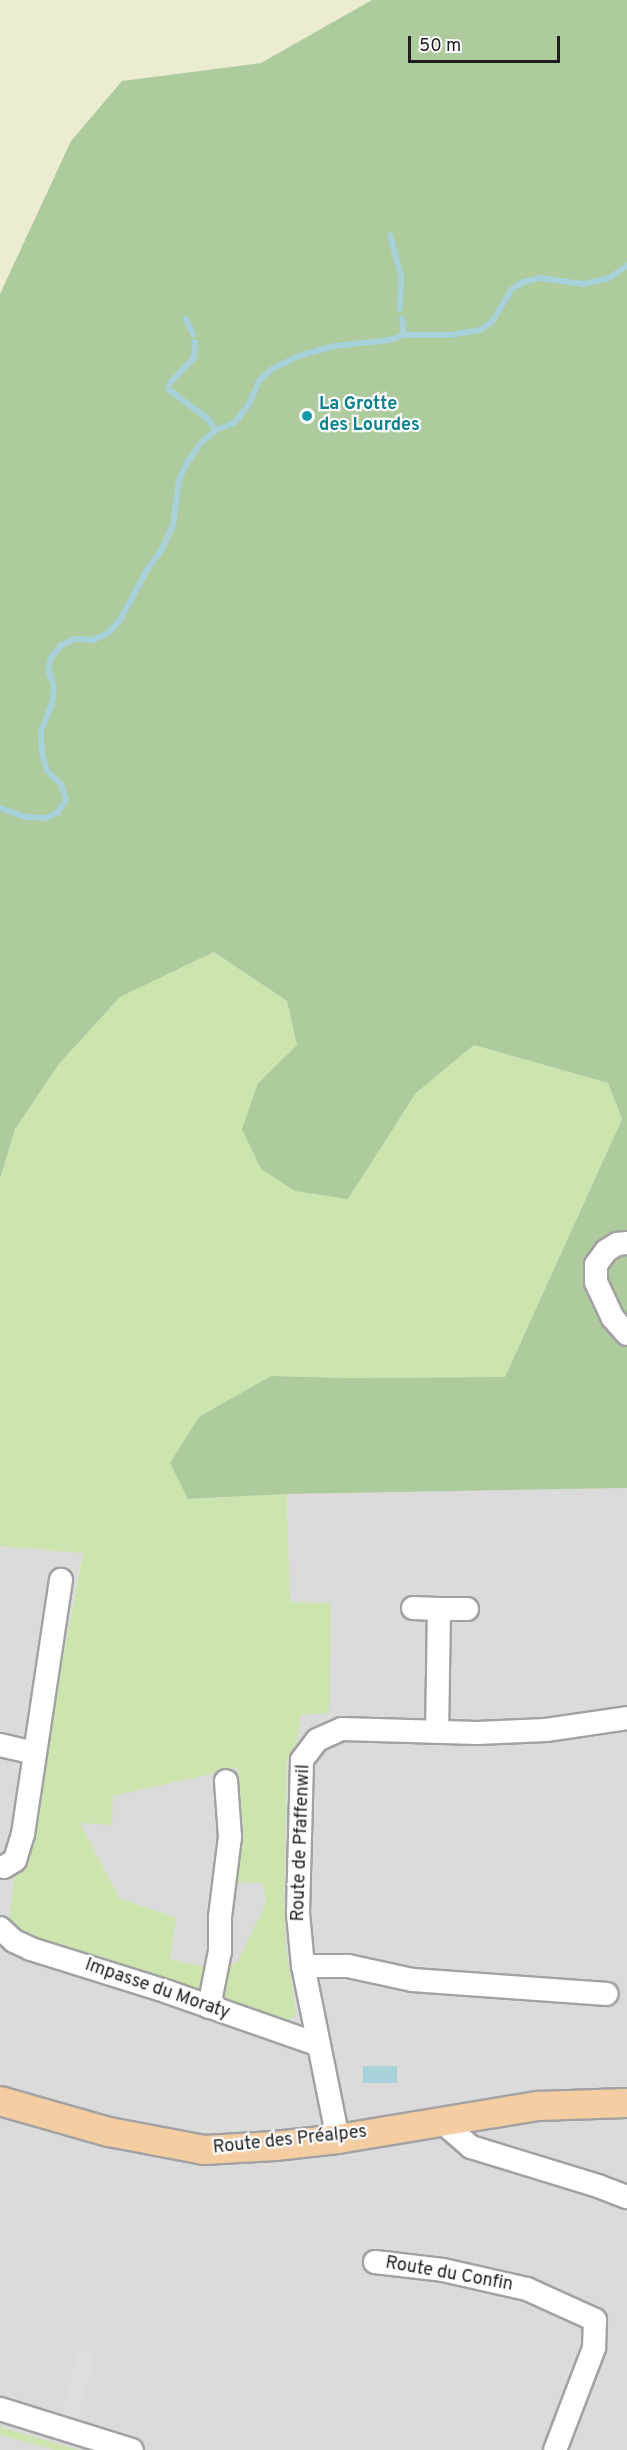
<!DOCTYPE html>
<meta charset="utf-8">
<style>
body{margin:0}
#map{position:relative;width:627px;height:2450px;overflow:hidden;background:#eeebe5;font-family:Overpass,sans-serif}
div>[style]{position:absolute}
.residential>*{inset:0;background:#dcdbdb}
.farmland>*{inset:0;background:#ececd1}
.grass>*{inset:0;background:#cce5ae}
.forest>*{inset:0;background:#adcb9c}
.parking>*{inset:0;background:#dedede;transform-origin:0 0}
.water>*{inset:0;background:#a8d1d9;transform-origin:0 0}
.stream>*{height:6px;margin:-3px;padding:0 3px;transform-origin:3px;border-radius:3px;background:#a8d1d9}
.roads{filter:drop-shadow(2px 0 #a2a2a2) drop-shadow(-2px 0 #a2a2a2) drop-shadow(0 2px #a2a2a2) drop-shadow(0 -2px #a2a2a2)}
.minor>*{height:22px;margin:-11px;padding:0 11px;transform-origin:11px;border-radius:11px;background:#fff}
.major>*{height:28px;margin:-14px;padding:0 14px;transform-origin:14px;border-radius:14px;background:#f5cda3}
.dots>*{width:16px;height:16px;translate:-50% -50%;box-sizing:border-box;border:3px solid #fff;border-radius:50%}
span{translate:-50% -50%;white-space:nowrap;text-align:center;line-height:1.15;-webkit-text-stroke:4.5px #fff;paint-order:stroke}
.culture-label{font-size:18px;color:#0d838f;font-weight:700}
.left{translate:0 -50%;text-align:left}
.street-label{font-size:18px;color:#1e1e1e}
.scale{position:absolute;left:408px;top:36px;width:152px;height:27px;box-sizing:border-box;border:3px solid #1e1e1e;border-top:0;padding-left:8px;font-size:18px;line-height:21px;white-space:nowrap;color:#1e1e1e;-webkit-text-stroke:4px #fff;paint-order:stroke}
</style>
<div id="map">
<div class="residential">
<div style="clip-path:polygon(627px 1488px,627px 2450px,0 2450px,0 1546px,83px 1552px,24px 1863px,170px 1960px,175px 1918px,119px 1898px,80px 1823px,331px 1603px,290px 1603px,287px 1494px)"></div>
</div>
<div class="farmland">
<div style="clip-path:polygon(0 0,372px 0,261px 63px,122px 81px,71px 141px,0 294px)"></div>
</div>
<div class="grass">
<div style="clip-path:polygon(214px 952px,287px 1001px,297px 1045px,258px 1083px,348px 1199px,416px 1093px,474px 1045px,608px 1083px,622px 1119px,505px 1377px,347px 1378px,271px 1376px,189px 1499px,287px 1494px,290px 1602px,331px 1603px,329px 1713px,301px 1715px,296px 1746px,287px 1760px,284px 1900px,286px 1948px,296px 2013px,291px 2019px,280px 2022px,228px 2001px,220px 1991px,222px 1972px,239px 1960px,266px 1902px,263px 1883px,233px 1882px,238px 1768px,113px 1796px,112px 1825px,80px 1823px,119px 1898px,176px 1918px,170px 1959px,210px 1968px,201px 1995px,15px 1932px,9px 1920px,15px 1873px,24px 1863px,83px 1553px,0 1546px,0 1179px,15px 1129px,59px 1064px,120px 997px)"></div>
<div style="clip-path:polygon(0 2427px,79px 2450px,56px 2450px,0 2435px)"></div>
</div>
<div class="forest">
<div style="clip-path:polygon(372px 0,627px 0,627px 1488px,287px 1494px,188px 1499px,170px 1463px,199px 1417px,271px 1376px,347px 1378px,505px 1377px,622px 1119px,608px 1083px,474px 1045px,416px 1093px,348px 1199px,295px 1191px,261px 1169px,242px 1129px,258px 1083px,297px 1045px,287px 1001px,214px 952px,120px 997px,59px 1064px,15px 1129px,0 1179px,0 294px,71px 141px,122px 81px,261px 63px)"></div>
</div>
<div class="parking">
<div style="left:79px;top:2350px;width:16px;height:69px;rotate:15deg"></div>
</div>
<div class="water">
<div style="left:397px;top:2066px;width:17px;height:34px;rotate:90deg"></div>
</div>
<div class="stream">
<div style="left:390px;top:235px;width:42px;rotate:75deg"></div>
<div style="left:401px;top:276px;width:33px;rotate:92deg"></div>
<div style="left:186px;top:319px;width:17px;rotate:65deg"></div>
<div style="left:402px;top:319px;width:16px;rotate:83deg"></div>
<div style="left:195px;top:342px;width:16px;rotate:94deg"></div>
<div style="left:194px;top:358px;width:35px;rotate:134deg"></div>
<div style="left:170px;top:383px;width:6px;rotate:108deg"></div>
<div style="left:168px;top:389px;width:50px;rotate:36.9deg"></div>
<div style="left:208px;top:419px;width:14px;rotate:54deg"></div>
<div style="left:0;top:808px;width:28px;rotate:19deg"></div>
<div style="left:26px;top:817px;width:20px;rotate:3deg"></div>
<div style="left:46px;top:818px;width:13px;rotate:-27deg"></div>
<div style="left:58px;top:812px;width:14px;rotate:-56deg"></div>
<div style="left:66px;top:800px;width:17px;rotate:-107deg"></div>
<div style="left:61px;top:784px;width:19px;rotate:-137deg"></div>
<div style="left:47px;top:771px;width:20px;rotate:-105deg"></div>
<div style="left:42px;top:752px;width:21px;rotate:-93deg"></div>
<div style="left:41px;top:731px;width:29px;rotate:-68deg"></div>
<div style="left:52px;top:704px;width:17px;rotate:-83deg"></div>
<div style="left:54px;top:687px;width:19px;rotate:-108deg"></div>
<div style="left:48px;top:669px;width:11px;rotate:-75deg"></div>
<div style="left:51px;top:658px;width:16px;rotate:-52deg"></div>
<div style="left:61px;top:645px;width:16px;rotate:-22deg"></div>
<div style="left:76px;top:639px;width:17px;rotate:3deg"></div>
<div style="left:93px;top:640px;width:17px;rotate:-25deg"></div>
<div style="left:108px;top:633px;width:18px;rotate:-47deg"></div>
<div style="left:120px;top:620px;width:59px;rotate:-61.7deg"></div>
<div style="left:148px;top:568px;width:21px;rotate:-53deg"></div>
<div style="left:161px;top:551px;width:29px;rotate:-65deg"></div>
<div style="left:173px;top:525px;width:45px;rotate:-82.4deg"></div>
<div style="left:179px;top:480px;width:21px;rotate:-65deg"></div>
<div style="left:188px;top:461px;width:24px;rotate:-54deg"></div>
<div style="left:202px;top:442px;width:18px;rotate:-41deg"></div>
<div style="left:216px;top:430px;width:19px;rotate:-21deg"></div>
<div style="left:234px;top:423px;width:22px;rotate:-51deg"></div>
<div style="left:248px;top:406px;width:27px;rotate:-66deg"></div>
<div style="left:259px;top:381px;width:18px;rotate:-43deg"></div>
<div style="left:272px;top:369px;width:30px;rotate:-26deg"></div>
<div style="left:299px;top:356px;width:36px;rotate:-16deg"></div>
<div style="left:334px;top:346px;width:56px;rotate:-6.1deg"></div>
<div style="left:390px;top:340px;width:15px;rotate:-20deg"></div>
<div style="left:404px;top:335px;width:46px"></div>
<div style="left:450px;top:335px;width:30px;rotate:-9deg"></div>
<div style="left:480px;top:330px;width:14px;rotate:-34deg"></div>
<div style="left:492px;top:322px;width:39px;rotate:-59deg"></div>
<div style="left:512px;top:289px;width:13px;rotate:-32deg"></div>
<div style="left:523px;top:282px;width:18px;rotate:-13deg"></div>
<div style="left:541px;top:278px;width:42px;rotate:8.1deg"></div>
<div style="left:583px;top:284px;width:25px;rotate:-12deg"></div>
<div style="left:607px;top:279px;width:24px;rotate:-33deg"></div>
</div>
<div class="roads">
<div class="minor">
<div style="left:627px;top:1243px;width:10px;rotate:174deg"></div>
<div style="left:617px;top:1244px;width:13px;rotate:148deg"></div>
<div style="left:606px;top:1251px;width:17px;rotate:126deg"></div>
<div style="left:596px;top:1265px;width:17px;rotate:90deg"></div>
<div style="left:596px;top:1282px;width:40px;rotate:65deg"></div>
<div style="left:613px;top:1318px;width:21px;rotate:49deg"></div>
<div style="left:413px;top:1608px;width:26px;rotate:2deg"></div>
<div style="left:439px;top:1609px;width:123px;rotate:90.9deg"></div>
<div style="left:439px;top:1609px;width:28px"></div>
<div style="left:0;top:1745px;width:36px;rotate:13deg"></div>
<div style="left:4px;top:1867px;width:13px;rotate:-32deg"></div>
<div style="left:15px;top:1860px;width:27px;rotate:-73deg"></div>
<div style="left:23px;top:1834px;width:257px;rotate:-81.5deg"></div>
<div style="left:0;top:1928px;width:19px;rotate:43deg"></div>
<div style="left:14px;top:1941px;width:19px;rotate:25deg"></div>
<div style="left:31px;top:1949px;width:144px;rotate:17.4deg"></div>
<div style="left:168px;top:1992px;width:160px;rotate:19.3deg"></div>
<div style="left:303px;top:1966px;width:45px"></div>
<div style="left:348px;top:1966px;width:66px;rotate:12.2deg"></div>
<div style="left:413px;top:1980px;width:194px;rotate:4.1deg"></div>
<div style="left:209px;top:2007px;width:57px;rotate:-78.9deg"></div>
<div style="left:220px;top:1951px;width:34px;rotate:-90deg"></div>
<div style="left:220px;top:1917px;width:81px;rotate:-82.9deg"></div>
<div style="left:230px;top:1837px;width:56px;rotate:-94.1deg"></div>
<div style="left:441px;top:2121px;width:40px;rotate:41deg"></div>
<div style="left:471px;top:2147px;width:133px;rotate:17.1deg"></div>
<div style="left:598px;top:2186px;width:31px;rotate:21deg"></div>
<div style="left:338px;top:2139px;width:177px;rotate:-101.4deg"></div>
<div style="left:303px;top:1966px;width:53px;rotate:-95.4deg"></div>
<div style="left:298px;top:1913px;width:153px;rotate:-88.5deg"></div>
<div style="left:302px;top:1760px;width:25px;rotate:-53deg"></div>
<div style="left:317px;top:1740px;width:27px;rotate:-24deg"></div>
<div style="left:342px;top:1729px;width:135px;rotate:1.7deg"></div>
<div style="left:477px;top:1733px;width:69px;rotate:-2.5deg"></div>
<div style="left:546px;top:1730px;width:82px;rotate:-8.4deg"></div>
<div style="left:375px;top:2262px;width:68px;rotate:6.7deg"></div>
<div style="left:443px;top:2270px;width:86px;rotate:12.7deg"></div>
<div style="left:527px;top:2289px;width:75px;rotate:24.5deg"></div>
<div style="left:595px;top:2320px;width:28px;rotate:92deg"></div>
<div style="left:594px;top:2348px;width:109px;rotate:110.9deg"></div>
<div style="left:0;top:2409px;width:138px;rotate:17.3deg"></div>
</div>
<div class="major">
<div style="left:0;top:2101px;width:113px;rotate:15.9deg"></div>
<div style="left:109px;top:2132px;width:97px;rotate:10.7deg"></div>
<div style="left:204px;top:2150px;width:71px;rotate:-3.2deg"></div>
<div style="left:275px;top:2146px;width:63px;rotate:-6.3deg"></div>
<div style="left:338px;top:2139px;width:203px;rotate:-9.4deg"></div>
<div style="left:538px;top:2106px;width:89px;rotate:-1.9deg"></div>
</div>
</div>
<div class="dots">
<div style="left:307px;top:416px;background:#0f9aa8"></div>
</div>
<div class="culture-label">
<span class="left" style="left:319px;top:416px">La Grotte<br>des Lourdes</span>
</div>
<div class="street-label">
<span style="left:302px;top:1843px;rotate:-88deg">Route de Pfaffenwil</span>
<span style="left:157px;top:1990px;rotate:19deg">Impasse du Moraty</span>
<span style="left:290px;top:2141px;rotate:-6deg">Route des Préalpes</span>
<span style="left:449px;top:2275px;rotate:10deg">Route du Confin</span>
</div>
<div class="scale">50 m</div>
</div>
